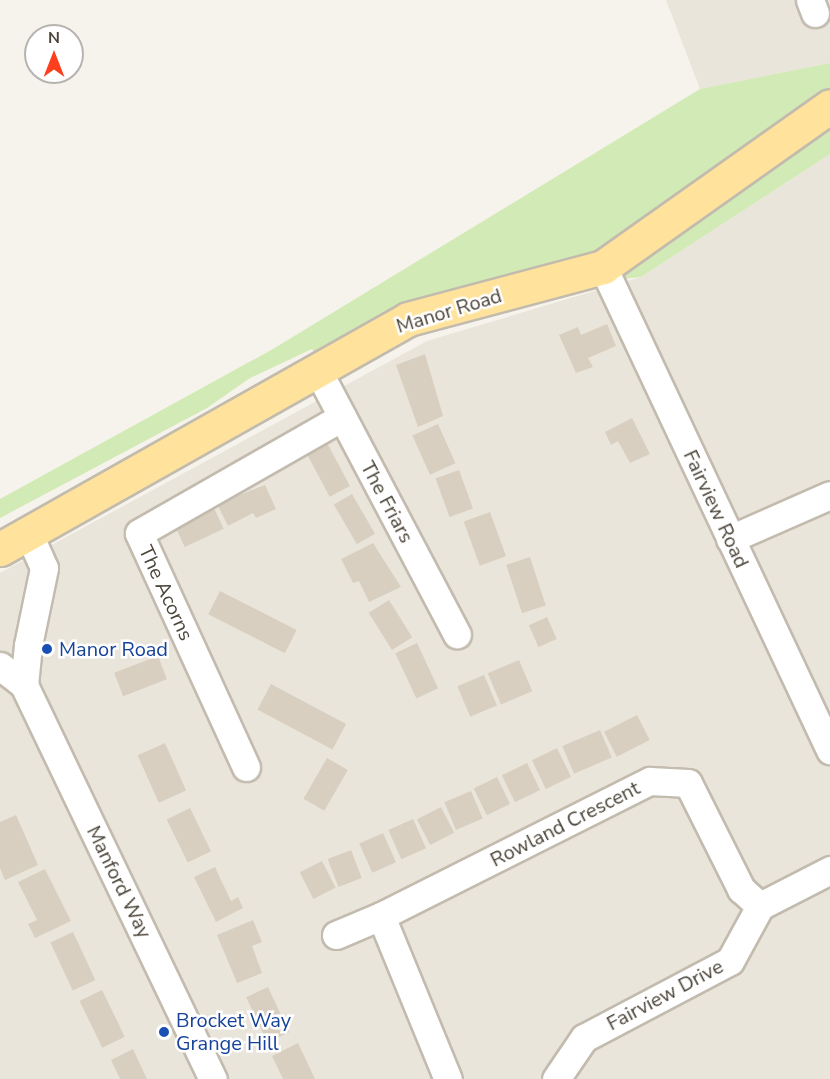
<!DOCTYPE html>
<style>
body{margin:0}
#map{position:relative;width:830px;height:1079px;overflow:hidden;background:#f6f3ec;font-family:"Nunito Sans",sans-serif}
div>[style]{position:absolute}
.residential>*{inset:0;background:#eae5da}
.green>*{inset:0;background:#d2eab5}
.building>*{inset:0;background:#d8cfc1;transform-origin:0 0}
.roads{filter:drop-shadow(2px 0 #c2bbae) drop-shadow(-2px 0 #c2bbae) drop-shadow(0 2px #c2bbae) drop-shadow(0 -2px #c2bbae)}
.minor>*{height:27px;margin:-13.5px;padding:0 13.5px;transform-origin:13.5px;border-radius:13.5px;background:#fff}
.major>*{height:33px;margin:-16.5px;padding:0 16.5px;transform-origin:16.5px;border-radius:16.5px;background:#ffe39c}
.dots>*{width:16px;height:16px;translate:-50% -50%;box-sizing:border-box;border:3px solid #fff;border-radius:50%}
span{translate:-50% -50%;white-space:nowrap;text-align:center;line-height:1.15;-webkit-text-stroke:5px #fff;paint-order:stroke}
.street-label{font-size:20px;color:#4b4439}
.transit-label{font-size:20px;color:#164399}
.left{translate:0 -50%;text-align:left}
.north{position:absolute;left:24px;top:24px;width:60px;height:60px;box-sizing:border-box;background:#fff;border:2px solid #b7b4b0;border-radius:50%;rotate:0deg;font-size:16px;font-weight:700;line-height:24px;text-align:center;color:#4b4439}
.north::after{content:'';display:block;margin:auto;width:21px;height:27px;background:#fc3f1d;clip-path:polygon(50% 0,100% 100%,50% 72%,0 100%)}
</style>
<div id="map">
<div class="residential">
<div style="clip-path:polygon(666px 0,830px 0,830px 63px,700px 89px)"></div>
<div style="clip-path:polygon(830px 154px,830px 1079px,0 1079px,0 573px,427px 341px,641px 277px)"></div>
</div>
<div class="green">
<div style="clip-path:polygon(830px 63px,830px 154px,641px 277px,449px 299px,317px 358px,312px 349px,250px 378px,207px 408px,0 518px,0 499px,273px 349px,700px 89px)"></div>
</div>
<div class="building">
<div style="clip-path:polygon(607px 324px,616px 346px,588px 358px,593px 367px,576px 373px,559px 335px,578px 327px,581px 335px)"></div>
<div style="clip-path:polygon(425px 354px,443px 416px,418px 427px,396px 365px)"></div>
<div style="clip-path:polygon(632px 418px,650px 454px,630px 463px,618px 441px,611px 445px,605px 432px)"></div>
<div style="left:438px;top:424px;width:43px;height:28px;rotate:66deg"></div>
<div style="left:326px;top:441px;width:51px;height:23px;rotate:62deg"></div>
<div style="left:459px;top:470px;width:41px;height:25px;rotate:70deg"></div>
<div style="clip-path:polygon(265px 485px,276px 509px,256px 518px,253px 513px,228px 526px,217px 504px)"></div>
<div style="left:352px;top:494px;width:46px;height:21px;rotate:60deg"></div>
<div style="left:214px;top:508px;width:23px;height:43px;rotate:65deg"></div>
<div style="left:490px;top:512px;width:47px;height:28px;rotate:70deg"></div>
<div style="clip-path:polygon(373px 543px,401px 587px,369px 602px,359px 581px,353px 583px,341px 559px)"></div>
<div style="left:530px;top:557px;width:51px;height:25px;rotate:72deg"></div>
<div style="left:220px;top:591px;width:86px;height:26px;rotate:27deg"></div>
<div style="left:389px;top:600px;width:44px;height:24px;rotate:58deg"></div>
<div style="left:547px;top:617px;width:24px;height:20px;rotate:66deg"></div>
<div style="left:417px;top:643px;width:50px;height:24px;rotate:65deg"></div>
<div style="left:158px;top:656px;width:25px;height:47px;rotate:69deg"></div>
<div style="left:519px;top:660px;width:34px;height:34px;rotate:67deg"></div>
<div style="left:484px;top:675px;width:33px;height:29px;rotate:67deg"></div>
<div style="left:271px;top:684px;width:85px;height:29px;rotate:28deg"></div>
<div style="left:637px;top:715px;width:28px;height:37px;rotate:63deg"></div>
<div style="left:600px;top:730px;width:30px;height:41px;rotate:67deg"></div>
<div style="left:165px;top:743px;width:52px;height:30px;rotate:66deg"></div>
<div style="left:557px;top:748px;width:32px;height:28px;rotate:64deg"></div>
<div style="left:327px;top:758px;width:24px;height:47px;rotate:30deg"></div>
<div style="left:527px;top:763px;width:30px;height:28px;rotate:64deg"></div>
<div style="left:497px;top:777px;width:30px;height:26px;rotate:64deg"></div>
<div style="left:471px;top:791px;width:30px;height:29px;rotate:67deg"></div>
<div style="left:441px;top:807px;width:29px;height:27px;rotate:63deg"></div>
<div style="left:190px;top:808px;width:48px;height:26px;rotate:64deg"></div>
<div style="clip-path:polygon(16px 815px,38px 865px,5px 880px,0 868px,0 822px)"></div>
<div style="left:413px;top:819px;width:32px;height:27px;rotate:66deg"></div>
<div style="left:383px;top:833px;width:32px;height:26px;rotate:66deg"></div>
<div style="left:351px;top:850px;width:30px;height:25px;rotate:69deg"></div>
<div style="left:322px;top:861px;width:30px;height:25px;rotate:63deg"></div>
<div style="clip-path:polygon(215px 867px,231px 901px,238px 897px,243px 908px,216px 922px,194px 877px)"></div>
<div style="clip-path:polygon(45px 869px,71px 921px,35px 938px,28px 924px,37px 920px,18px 882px)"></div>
<div style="clip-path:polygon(253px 920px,262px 942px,252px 946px,262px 973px,237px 983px,217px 935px)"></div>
<div style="left:73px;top:932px;width:53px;height:25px;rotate:65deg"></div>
<div style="left:268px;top:987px;width:50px;height:24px;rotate:65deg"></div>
<div style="left:102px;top:990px;width:52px;height:25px;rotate:64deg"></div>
<div style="clip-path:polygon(298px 1043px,315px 1079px,283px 1079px,272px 1056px)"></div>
<div style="clip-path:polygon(133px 1049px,147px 1079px,120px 1079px,111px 1060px)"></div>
</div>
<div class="roads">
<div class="minor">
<div style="left:810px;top:0;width:14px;rotate:69deg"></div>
<div style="left:603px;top:267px;width:534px;rotate:64.83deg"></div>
<div style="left:317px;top:369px;width:300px;rotate:62.2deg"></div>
<div style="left:28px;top:532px;width:39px;rotate:66deg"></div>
<div style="left:44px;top:568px;width:79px;rotate:101.7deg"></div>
<div style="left:28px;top:645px;width:40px;rotate:95.7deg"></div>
<div style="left:24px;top:685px;width:437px;rotate:64.4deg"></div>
<div style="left:730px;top:539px;width:109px;rotate:-23.7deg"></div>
<div style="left:0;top:666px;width:31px;rotate:38deg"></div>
<div style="left:246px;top:767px;width:257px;rotate:-114.6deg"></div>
<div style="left:139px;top:533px;width:234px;rotate:-29.7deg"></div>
<div style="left:381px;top:916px;width:176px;rotate:67.7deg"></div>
<div style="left:336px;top:935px;width:49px;rotate:-22.9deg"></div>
<div style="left:381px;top:916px;width:301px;rotate:-26.7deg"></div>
<div style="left:650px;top:781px;width:38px;rotate:3deg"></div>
<div style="left:688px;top:783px;width:119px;rotate:63.4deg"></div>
<div style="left:741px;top:889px;width:25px;rotate:42deg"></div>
<div style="left:556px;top:1079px;width:50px;rotate:-55.7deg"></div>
<div style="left:584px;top:1038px;width:165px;rotate:-27.8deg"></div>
<div style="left:730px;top:961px;width:63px;rotate:-61.4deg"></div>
<div style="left:760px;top:906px;width:79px;rotate:-27.2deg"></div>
</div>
<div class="major">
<div style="left:0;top:549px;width:468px;rotate:-29.4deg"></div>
<div style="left:408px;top:319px;width:202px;rotate:-14.9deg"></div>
<div style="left:603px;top:267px;width:278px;rotate:-35.3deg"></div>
</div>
</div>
<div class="dots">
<div style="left:47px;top:649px;background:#1a4fb4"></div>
<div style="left:164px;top:1032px;background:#1a4fb4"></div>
</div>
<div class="street-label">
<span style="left:449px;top:311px;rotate:-17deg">Manor Road</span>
<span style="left:387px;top:502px;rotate:62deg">The Friars</span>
<span style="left:716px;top:509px;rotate:65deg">Fairview Road</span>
<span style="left:166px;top:593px;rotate:65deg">The Acorns</span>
<span style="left:565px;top:824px;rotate:-27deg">Rowland Crescent</span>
<span style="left:119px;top:882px;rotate:64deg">Manford Way</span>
<span style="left:665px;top:995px;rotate:-28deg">Fairview Drive</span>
</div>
<div class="transit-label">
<span class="left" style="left:59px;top:649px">Manor Road</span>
<span class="left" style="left:176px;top:1032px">Brocket Way<br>Grange Hill</span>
</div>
<div class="north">N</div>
</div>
